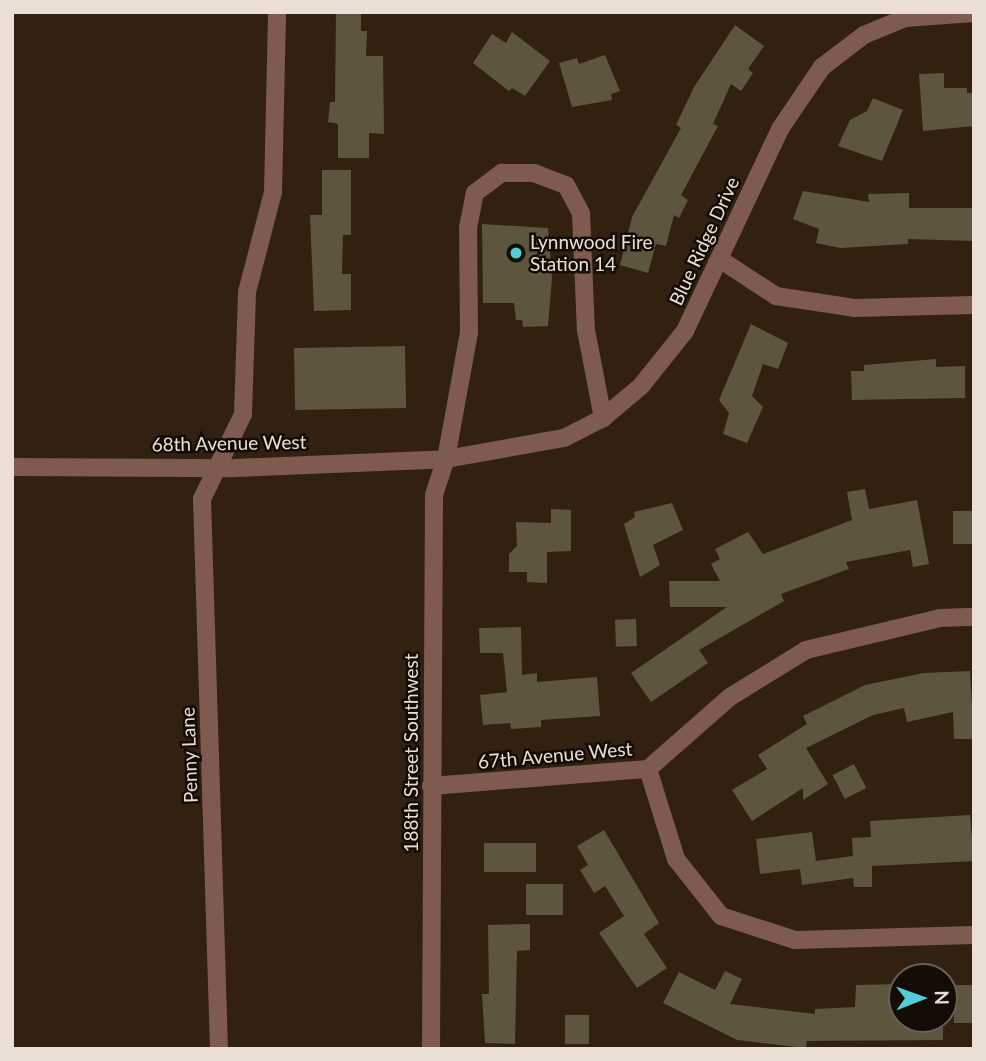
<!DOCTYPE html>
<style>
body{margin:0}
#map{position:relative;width:986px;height:1061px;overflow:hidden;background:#322111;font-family:Lato,sans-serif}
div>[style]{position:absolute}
.building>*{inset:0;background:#5d553d;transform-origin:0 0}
.minor>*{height:18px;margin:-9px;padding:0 9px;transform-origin:9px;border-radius:9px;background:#7e5a51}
.dots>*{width:19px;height:19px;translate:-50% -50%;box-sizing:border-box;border:4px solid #140c06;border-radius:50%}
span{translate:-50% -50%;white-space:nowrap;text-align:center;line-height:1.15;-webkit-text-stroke:5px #140c06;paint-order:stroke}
.street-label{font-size:19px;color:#ebdfd5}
.poi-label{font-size:19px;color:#ebdfd5}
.left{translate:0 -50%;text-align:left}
.frame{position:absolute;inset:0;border:14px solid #ebdfd5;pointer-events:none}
.north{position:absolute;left:888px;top:963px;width:70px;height:70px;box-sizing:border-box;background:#140c06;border:2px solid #6a6059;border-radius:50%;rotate:89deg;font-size:19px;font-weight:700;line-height:28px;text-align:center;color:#ebdfd5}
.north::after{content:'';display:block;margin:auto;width:24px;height:32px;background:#52ccd5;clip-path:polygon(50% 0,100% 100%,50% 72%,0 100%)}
</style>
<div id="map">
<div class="building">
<div style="clip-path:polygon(336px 12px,361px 12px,361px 31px,367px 31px,366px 56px,383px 56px,384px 134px,369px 133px,369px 158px,338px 158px,338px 124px,328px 122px,330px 102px,335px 102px)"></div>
<div style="clip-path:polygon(735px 25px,764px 46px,748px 69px,753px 73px,741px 91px,731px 84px,713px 124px,718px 126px,681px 195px,688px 200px,679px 218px,674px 215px,666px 246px,656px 244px,648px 273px,620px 265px,632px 217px,681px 128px,676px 125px,694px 87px)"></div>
<div style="clip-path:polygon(512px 32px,550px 61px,525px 96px,512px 88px,509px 91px,473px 63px,492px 34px,506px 43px)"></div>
<div style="clip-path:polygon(605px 55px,620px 91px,611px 94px,612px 100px,572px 107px,559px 63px,577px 58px,579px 64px)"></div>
<div style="clip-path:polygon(944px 73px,944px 88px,967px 88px,967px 93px,974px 93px,974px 126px,923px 131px,919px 74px)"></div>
<div style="clip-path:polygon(873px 98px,903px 110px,882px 161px,838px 146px,850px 120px,867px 111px)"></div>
<div style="clip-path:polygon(322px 170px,351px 170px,351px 235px,343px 235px,342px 274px,351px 274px,351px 310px,314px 311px,310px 215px,322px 215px)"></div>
<div style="clip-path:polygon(803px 191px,869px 202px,868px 194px,909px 193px,909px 208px,974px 208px,974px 241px,908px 239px,908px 244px,840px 248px,816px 243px,819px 229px,793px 219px)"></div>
<div style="clip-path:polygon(482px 224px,548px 228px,552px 278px,548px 326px,523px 327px,522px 320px,516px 320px,514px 303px,483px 303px)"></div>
<div style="clip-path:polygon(751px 324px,788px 343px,778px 369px,763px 364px,752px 396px,763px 407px,747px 443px,723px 434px,729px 413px,719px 400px)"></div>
<div style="left:405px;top:346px;width:62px;height:111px;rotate:89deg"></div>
<div style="clip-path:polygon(936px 359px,936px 367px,965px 366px,965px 398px,852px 400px,851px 371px,864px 371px,864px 365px)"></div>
<div style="clip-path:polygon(865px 489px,869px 509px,917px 500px,929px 564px,913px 567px,910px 550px,846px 562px,849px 569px,781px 594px,784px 601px,699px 650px,708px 663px,651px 702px,631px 673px,727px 607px,670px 607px,669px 581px,720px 581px,711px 564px,720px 559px,715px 549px,748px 532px,763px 554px,852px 520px,847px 492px)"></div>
<div style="clip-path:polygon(672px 503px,683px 530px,653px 545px,660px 565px,640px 577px,624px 524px,635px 517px,634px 512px)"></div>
<div style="clip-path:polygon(551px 509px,571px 510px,571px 551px,547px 552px,547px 583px,527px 582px,527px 572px,509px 572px,509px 554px,517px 546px,516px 522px,551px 523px)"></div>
<div style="left:974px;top:511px;width:33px;height:21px;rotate:90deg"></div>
<div style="left:636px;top:619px;width:27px;height:21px;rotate:88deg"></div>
<div style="clip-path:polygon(521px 627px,522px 675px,537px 673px,537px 682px,597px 677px,600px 716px,541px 720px,541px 727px,511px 729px,510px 723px,483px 725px,480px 695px,507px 692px,503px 653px,480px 653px,479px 628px)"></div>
<div style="clip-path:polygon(970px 671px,974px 739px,954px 739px,953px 712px,907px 722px,904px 708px,873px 715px,806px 748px,828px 784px,803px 800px,803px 788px,752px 821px,732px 790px,767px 769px,758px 755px,807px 724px,803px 716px,865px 685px,924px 673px)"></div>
<div style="left:854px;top:764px;width:27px;height:24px;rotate:63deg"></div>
<div style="clip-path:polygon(970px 815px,974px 861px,872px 866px,872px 887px,854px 887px,853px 878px,802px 885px,800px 869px,760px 874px,756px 839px,812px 832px,816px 861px,853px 856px,852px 838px,871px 837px,870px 821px)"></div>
<div style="clip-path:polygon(604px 830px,659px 923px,644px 934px,667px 968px,637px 988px,599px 933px,624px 916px,605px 886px,594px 893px,580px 870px,588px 865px,577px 846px)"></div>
<div style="left:484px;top:843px;width:52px;height:29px"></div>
<div style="left:563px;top:884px;width:31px;height:37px;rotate:90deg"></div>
<div style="clip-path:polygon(530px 924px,530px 950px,517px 951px,515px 1044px,485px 1043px,482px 994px,489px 994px,488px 925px)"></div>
<div style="clip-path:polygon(725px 971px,742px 979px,730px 1004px,815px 1014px,815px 1009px,855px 1007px,856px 985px,900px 984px,902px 1019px,943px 1019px,943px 1040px,807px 1041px,806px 1048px,737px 1040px,663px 1003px,679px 972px,715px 990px)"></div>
<div style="left:974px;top:985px;width:38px;height:20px;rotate:90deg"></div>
<div style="left:565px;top:1015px;width:24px;height:29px"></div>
</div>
<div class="minor">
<div style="left:721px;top:260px;width:66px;rotate:33.2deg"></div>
<div style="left:776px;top:296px;width:79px;rotate:8.7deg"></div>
<div style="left:854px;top:308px;width:120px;rotate:-1.4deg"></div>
<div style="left:12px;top:467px;width:223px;rotate:0.3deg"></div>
<div style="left:235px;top:468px;width:211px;rotate:-2.4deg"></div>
<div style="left:446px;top:459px;width:120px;rotate:-10.1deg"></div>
<div style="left:564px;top:438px;width:44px;rotate:-27.1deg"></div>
<div style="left:603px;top:418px;width:50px;rotate:-40.1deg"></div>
<div style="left:641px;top:386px;width:70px;rotate:-51.3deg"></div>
<div style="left:685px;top:331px;width:223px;rotate:-64.8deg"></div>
<div style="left:780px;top:129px;width:75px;rotate:-55.9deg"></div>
<div style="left:822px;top:67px;width:53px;rotate:-37.3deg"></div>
<div style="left:864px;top:35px;width:44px;rotate:-22.5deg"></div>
<div style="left:905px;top:18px;width:69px;rotate:-4.1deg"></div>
<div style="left:648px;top:769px;width:94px;rotate:72.7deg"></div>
<div style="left:676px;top:859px;width:73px;rotate:51.7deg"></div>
<div style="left:721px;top:916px;width:78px;rotate:18deg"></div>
<div style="left:795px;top:940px;width:179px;rotate:-1.6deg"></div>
<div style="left:431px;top:786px;width:218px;rotate:-4.5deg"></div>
<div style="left:648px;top:769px;width:109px;rotate:-41.3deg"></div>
<div style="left:730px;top:697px;width:89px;rotate:-31.7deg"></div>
<div style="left:806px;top:650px;width:138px;rotate:-13.4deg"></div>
<div style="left:940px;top:618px;width:34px;rotate:-2deg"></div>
<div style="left:219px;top:1049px;width:550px;rotate:-91.77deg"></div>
<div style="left:202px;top:499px;width:94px;rotate:-64.2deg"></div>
<div style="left:243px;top:414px;width:122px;rotate:-88.1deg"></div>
<div style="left:247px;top:292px;width:103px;rotate:-75.4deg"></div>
<div style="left:273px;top:192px;width:180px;rotate:-88.7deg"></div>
<div style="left:431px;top:1049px;width:554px;rotate:-89.69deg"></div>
<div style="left:434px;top:495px;width:38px;rotate:-72deg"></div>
<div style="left:446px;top:459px;width:128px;rotate:-79.7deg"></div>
<div style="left:469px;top:333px;width:105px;rotate:-90.5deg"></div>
<div style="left:468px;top:228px;width:36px;rotate:-79deg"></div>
<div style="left:475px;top:193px;width:34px;rotate:-37deg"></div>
<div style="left:502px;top:173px;width:32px"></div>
<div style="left:534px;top:173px;width:34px;rotate:21deg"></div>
<div style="left:566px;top:185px;width:32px;rotate:62deg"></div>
<div style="left:581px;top:213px;width:117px;rotate:87.6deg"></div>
<div style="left:586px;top:330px;width:90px;rotate:79.1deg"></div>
</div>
<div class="dots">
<div style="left:516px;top:253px;background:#52ccd5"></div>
</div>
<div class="street-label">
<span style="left:704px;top:241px;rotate:-65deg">Blue Ridge Drive</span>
<span style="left:229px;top:443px;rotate:-1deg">68th Avenue West</span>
<span style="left:411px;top:753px;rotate:-90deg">188th Street Southwest</span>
<span style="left:189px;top:755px;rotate:-92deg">Penny Lane</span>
<span style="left:555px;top:755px;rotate:-5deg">67th Avenue West</span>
</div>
<div class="poi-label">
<span class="left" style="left:530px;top:253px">Lynnwood Fire<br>Station 14</span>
</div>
<div class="frame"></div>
<div class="north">N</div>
</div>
